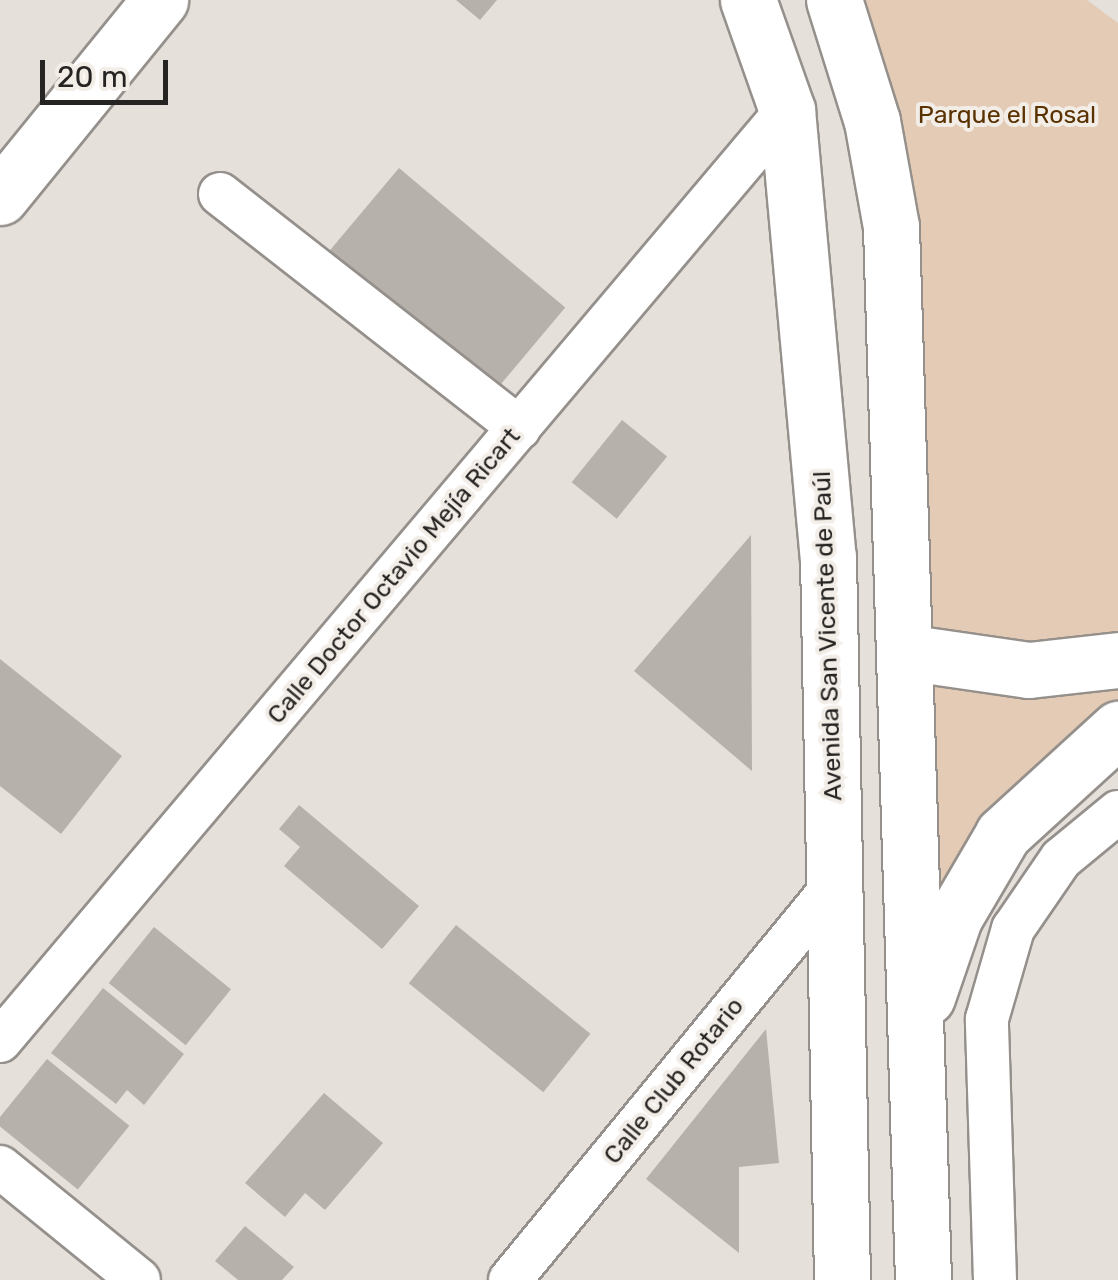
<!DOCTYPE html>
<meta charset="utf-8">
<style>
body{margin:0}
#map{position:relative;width:1118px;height:1280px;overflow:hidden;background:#e6e0db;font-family:Rubik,sans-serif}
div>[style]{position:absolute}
.green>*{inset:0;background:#e3cbb5}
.building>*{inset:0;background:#b7b1ac;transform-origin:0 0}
.roads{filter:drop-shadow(2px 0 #95908b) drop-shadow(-2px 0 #95908b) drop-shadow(0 2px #95908b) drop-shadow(0 -2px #95908b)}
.street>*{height:42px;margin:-21px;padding:0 21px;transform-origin:21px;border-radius:21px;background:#fff}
.secondary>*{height:55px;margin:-27.5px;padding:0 27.5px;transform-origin:27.5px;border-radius:27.5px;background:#fff}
.primary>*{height:55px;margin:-27.5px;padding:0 27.5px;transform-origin:27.5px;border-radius:27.5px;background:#fff}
span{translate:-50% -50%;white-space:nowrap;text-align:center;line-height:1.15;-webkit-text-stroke:8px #f3ede8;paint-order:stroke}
.park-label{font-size:25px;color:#593200}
.street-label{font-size:25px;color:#262422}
.scale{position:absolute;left:40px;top:60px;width:128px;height:45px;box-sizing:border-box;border:5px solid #262422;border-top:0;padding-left:12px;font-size:30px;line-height:35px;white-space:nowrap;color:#262422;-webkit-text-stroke:8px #f3ede8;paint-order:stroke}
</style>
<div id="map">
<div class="green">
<div style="clip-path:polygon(860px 0,1087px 0,1118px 23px,1118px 644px,925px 641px,922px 251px,889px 83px)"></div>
<div style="clip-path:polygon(933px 681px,1118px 681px,1118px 708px,939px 891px)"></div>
</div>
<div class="building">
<div style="clip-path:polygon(456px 0,497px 0,480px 20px)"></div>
<div style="left:399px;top:168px;width:217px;height:109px;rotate:40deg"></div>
<div style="left:622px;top:420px;width:58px;height:80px;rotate:39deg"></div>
<div style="clip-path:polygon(751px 535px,752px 771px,634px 671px)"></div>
<div style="clip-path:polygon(0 659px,122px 756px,61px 834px,0 786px)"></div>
<div style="clip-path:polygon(299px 805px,419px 906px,382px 949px,284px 866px,300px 847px,279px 829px)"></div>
<div style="left:456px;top:925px;width:173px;height:75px;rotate:39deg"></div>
<div style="left:154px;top:927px;width:99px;height:72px;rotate:39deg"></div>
<div style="clip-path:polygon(103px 988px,184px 1054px,144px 1105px,127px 1090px,116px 1104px,51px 1053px)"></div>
<div style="clip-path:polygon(766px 1029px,779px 1163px,739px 1167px,739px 1253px,646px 1179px)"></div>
<div style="left:47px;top:1059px;width:106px;height:82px;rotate:39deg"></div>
<div style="clip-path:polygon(324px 1093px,383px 1143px,325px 1210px,305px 1193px,285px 1217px,245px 1183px)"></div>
<div style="clip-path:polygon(245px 1226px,294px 1267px,282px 1280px,238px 1280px,215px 1261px)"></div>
</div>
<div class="roads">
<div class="street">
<div style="left:220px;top:194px;width:380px;rotate:38deg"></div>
<div style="left:0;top:1041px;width:1219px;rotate:-49.79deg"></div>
<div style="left:0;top:1167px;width:179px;rotate:39.1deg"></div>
<div style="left:510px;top:1280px;width:515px;rotate:-50.59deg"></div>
<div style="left:995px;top:1280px;width:261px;rotate:-91.8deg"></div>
<div style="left:987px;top:1019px;width:94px;rotate:-73.9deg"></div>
<div style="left:1013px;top:929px;width:85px;rotate:-55.6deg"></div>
<div style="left:1061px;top:859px;width:74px;rotate:-39.5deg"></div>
</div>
<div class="secondary">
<div style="left:0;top:197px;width:254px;rotate:-50.9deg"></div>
<div style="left:904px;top:652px;width:126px;rotate:8.2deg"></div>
<div style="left:1029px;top:670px;width:90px;rotate:-6.4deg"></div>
</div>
<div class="primary">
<div style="left:748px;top:0;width:117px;rotate:70.5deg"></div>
<div style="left:787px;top:110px;width:449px;rotate:84.8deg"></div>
<div style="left:828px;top:557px;width:723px;rotate:88.89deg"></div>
<div style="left:834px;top:0;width:127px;rotate:72.6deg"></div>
<div style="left:872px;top:121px;width:108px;rotate:79.8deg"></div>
<div style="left:891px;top:227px;width:1053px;rotate:88.26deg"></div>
<div style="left:927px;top:997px;width:83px;rotate:-71.1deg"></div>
<div style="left:954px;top:918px;width:97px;rotate:-59.7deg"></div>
<div style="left:1003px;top:834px;width:156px;rotate:-42.4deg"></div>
</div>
</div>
<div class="park-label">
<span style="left:1007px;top:115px">Parque el Rosal</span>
</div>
<div class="street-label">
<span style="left:394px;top:576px;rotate:-50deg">Calle Doctor Octavio Mejía Ricart</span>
<span style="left:828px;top:636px;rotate:-92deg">Avenida San Vicente de Paúl</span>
<span style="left:674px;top:1081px;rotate:-51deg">Calle Club Rotario</span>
</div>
<div class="scale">20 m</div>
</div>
